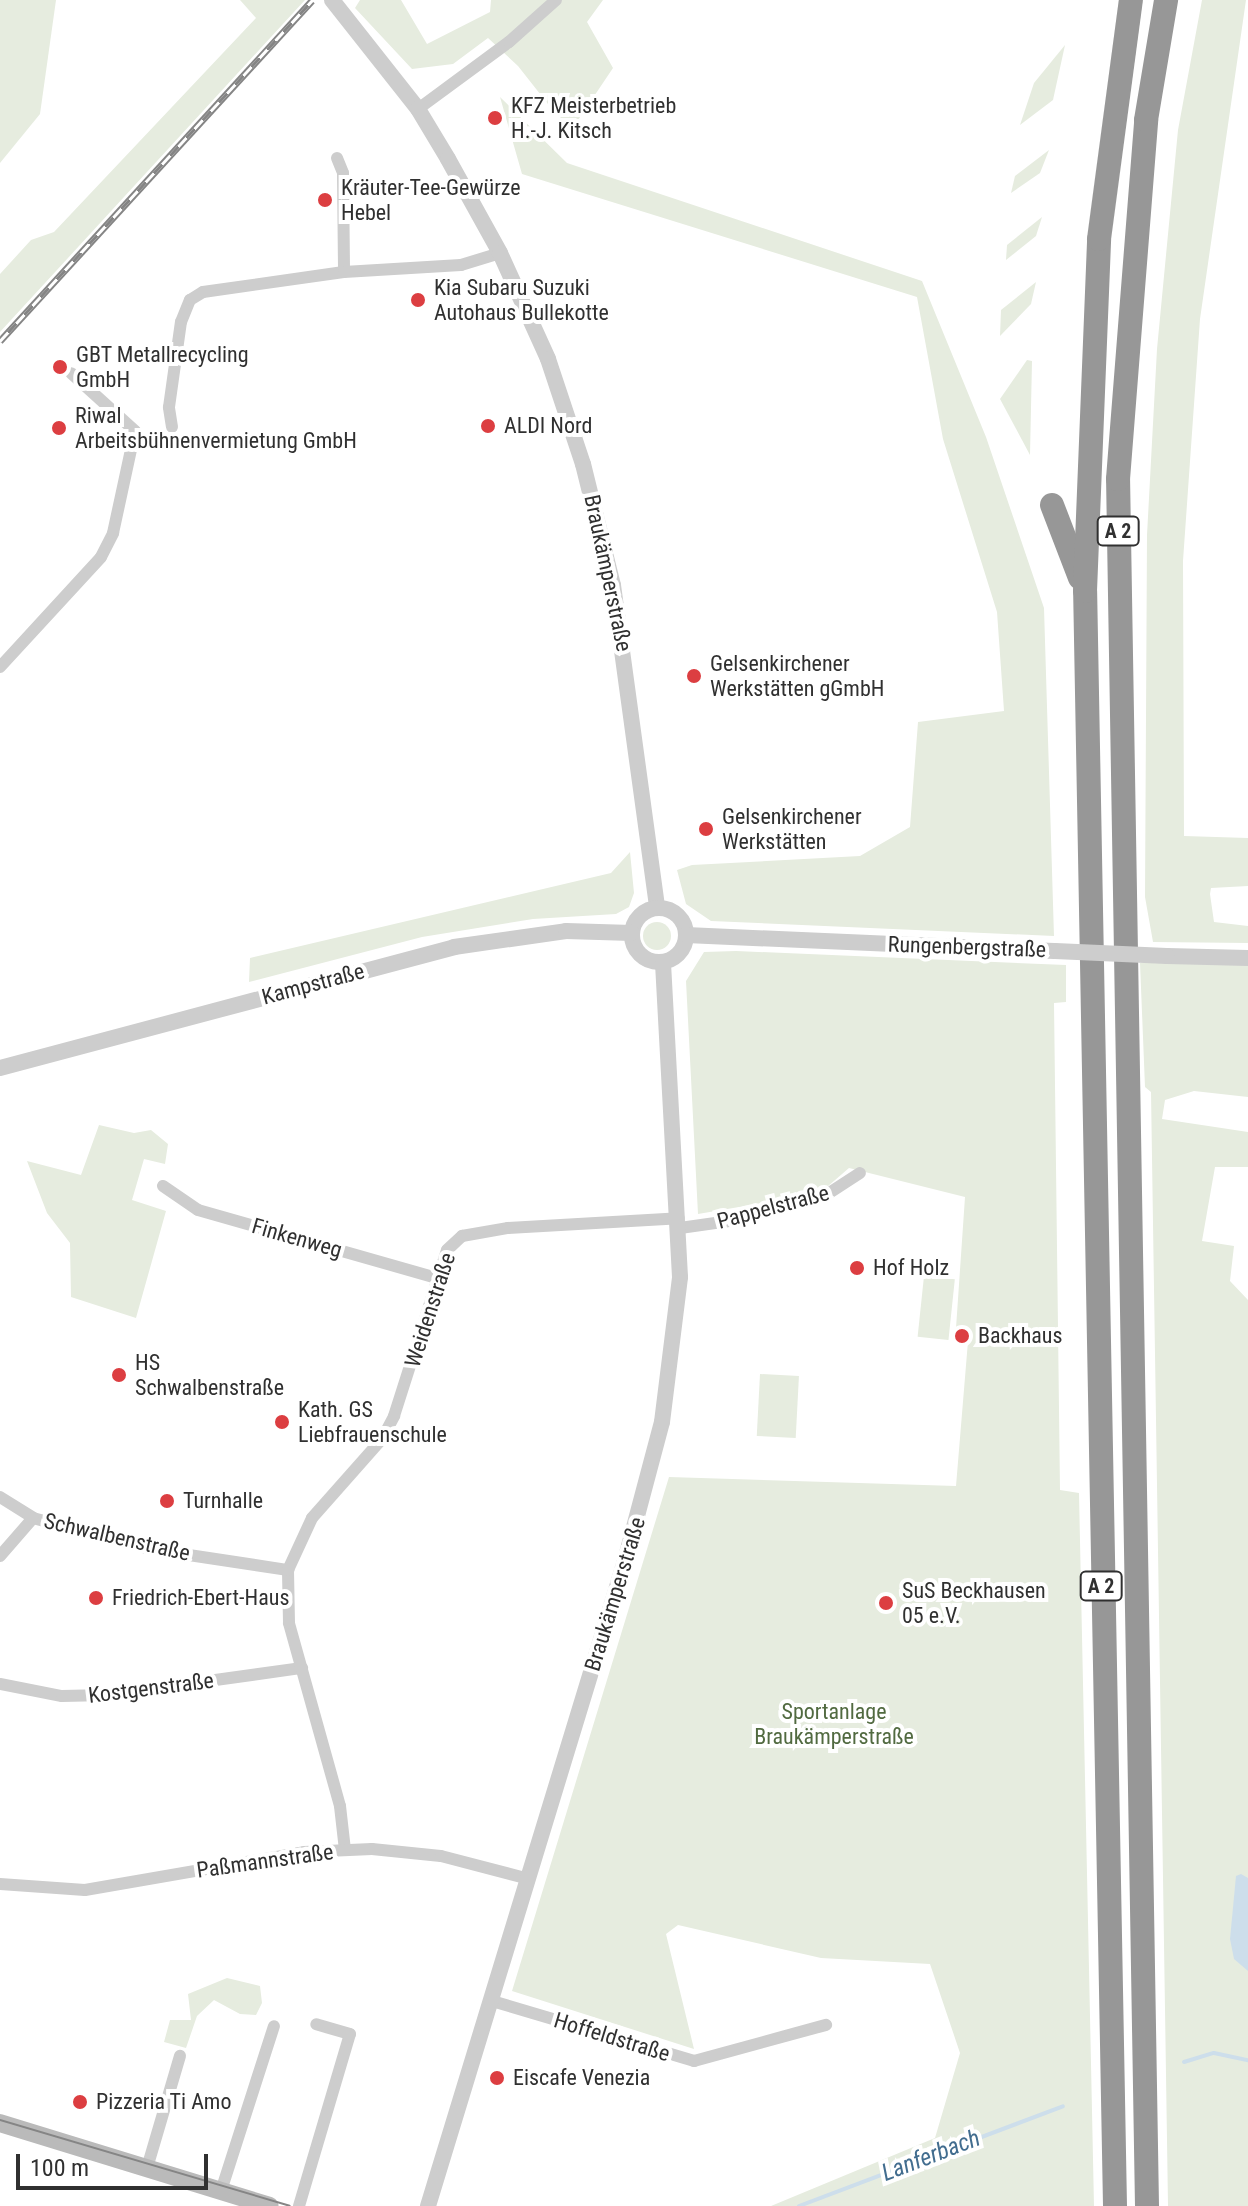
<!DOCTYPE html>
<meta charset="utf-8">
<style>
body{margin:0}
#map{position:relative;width:1248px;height:2206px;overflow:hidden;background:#fff;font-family:"Roboto Condensed",sans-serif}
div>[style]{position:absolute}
.green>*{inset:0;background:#e6ecdf;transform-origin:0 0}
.round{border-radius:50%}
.water>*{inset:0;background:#cddeeb}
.stream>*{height:4px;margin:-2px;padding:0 2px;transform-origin:2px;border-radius:2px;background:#cddeeb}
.minor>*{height:12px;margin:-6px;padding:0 6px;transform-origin:6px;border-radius:6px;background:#cdcdcd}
.tertiary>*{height:16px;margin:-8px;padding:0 8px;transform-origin:8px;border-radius:8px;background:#cdcdcd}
.tertiary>.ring{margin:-8px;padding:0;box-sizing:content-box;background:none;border:16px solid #cdcdcd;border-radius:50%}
.secondary>*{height:18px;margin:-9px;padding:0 9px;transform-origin:9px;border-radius:9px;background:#bababa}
.motorway>*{height:24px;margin:-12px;padding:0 12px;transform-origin:12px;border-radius:12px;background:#979797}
.tram>*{height:2px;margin:-1px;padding:0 1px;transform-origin:1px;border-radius:1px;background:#858585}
.rail>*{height:7px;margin-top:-3.5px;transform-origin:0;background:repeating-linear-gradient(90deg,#fff 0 12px,#858585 0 24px);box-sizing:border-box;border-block:2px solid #858585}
.tertiary-bridge>*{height:16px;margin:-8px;padding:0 8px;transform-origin:8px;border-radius:8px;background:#cdcdcd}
.dots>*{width:22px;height:22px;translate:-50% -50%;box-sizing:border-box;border:4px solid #fff;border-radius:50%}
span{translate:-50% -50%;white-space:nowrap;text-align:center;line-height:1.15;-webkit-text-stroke:8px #fff;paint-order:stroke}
.shield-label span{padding:2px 6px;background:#fff;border:2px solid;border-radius:6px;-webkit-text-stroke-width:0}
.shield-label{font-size:20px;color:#303030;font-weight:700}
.poi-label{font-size:22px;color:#303030}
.left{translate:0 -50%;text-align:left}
.street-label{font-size:22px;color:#303030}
.park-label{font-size:22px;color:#516a40}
.water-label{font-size:24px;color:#426d8f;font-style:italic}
.scale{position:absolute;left:16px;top:2154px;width:192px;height:36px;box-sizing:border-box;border:4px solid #303030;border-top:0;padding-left:10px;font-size:24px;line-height:28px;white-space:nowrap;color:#303030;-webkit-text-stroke:6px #fff;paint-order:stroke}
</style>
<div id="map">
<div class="green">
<div style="clip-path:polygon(0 0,56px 0,40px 114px,0 163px)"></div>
<div style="clip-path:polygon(240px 0,305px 0,0 332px,0 274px,31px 240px,54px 232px,256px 18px)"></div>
<div style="clip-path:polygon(360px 0,401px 0,427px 44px,490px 12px,491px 0,603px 0,587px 22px,613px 68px,570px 132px,518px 66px,488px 38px,453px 64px,412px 69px,355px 8px)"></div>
<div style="clip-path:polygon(1202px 0,1246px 0,1200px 319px,1183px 561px,1184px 836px,1248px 838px,1248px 886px,1211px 888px,1210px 894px,1214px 922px,1248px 926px,1248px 943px,1153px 942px,1145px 897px,1147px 535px,1157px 349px,1178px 130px)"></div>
<div style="clip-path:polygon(1065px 45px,1053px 100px,1020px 125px,1034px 83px)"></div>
<div style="clip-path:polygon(500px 97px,567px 163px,922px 281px,986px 437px,1044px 608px,1054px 936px,711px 921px,686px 904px,677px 870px,692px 865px,860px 856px,910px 827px,918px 722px,1004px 711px,997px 612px,943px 439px,917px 297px,522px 174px)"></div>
<div style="clip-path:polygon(1049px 150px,1040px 173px,1011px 193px,1015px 176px)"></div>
<div style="clip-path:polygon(1042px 217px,1036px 236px,1006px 260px,1007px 245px)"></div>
<div style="clip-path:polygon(1036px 282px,1031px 304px,1000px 336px,1001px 310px)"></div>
<div style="clip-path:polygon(1027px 360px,1032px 361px,1030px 455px,1000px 399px)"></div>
<div style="clip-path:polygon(630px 852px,634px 893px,629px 907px,616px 914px,533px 919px,422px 937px,249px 982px,250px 958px,611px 873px)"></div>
<div class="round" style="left:643px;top:922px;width:28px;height:28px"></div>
<div style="clip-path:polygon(736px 951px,1066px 965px,1066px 1002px,1054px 1003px,1060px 1490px,1079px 1493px,1094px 2206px,771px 2206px,935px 2138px,960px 2053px,930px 1964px,821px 1958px,678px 1925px,666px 1934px,694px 2049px,512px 1991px,669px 1477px,956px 1486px,969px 1329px,956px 1328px,965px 1197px,849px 1168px,820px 1193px,698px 1214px,686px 981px,704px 952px)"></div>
<div style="clip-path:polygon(1140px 963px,1248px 963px,1248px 1097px,1194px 1091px,1165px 1100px,1162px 1119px,1248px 1132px,1248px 1167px,1215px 1167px,1202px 1241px,1234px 1246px,1230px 1281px,1248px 1300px,1248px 2206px,1168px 2206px,1151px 1092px,1145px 1087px)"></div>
<div style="clip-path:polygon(99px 1125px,134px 1133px,151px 1130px,168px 1144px,165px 1164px,144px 1159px,132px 1200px,166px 1211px,136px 1318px,71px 1297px,70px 1243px,47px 1213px,27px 1161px,81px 1175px)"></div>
<div style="left:924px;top:1276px;width:31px;height:61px;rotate:6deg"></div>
<div style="left:760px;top:1374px;width:39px;height:62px;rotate:3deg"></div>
<div style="clip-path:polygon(227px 1978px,260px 1986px,262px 2003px,256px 2015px,240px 2014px,214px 2000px,197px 2016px,186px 2048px,164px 2042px,170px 2020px,191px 2020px,188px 1994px)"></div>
</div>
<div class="water">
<div style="clip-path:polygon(1241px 1874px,1248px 1878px,1248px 1971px,1234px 1959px,1230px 1939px,1236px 1876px)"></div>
</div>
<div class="stream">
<div style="left:1184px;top:2062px;width:31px;rotate:-17deg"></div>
<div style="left:1214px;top:2053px;width:35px;rotate:12deg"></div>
<div style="left:799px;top:2206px;width:282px;rotate:-20.7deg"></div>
</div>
<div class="minor">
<div style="left:418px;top:109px;width:113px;rotate:-36.4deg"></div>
<div style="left:509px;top:42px;width:63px;rotate:-41.8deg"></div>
<div style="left:337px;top:158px;width:16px;rotate:68deg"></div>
<div style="left:343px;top:173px;width:99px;rotate:89.4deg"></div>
<div style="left:172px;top:427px;width:20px;rotate:-99deg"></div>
<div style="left:169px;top:407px;width:86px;rotate:-82deg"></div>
<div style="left:181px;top:322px;width:24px;rotate:-68deg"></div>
<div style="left:190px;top:300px;width:15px;rotate:-32deg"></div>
<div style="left:203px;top:292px;width:142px;rotate:-8.1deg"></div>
<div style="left:344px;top:272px;width:117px;rotate:-3.4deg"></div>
<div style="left:461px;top:265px;width:41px;rotate:-17.1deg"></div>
<div style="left:0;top:667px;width:149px;rotate:-47.4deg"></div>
<div style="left:101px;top:557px;width:27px;rotate:-63deg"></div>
<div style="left:113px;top:533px;width:104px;rotate:-77.8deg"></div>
<div style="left:135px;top:431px;width:86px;rotate:-137.8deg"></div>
<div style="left:163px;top:1186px;width:42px;rotate:34.4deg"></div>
<div style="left:198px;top:1210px;width:248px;rotate:15.9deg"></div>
<div style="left:680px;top:1228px;width:64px;rotate:-8.1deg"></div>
<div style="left:743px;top:1219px;width:83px;rotate:-15.4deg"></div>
<div style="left:823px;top:1197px;width:44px;rotate:-33deg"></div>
<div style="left:0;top:1497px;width:39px;rotate:32deg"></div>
<div style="left:33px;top:1518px;width:120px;rotate:15deg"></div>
<div style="left:149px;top:1549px;width:141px;rotate:8.6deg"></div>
<div style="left:0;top:1556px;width:50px;rotate:-49deg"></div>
<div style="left:0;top:1684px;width:63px;rotate:11deg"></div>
<div style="left:62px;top:1696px;width:45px;rotate:-1.3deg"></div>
<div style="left:107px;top:1695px;width:197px;rotate:-7.9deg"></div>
<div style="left:345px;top:1850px;width:44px;rotate:-96.5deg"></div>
<div style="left:340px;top:1806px;width:190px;rotate:-105.6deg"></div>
<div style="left:289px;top:1623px;width:53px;rotate:-91.1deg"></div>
<div style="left:288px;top:1570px;width:57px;rotate:-65.2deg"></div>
<div style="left:312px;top:1518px;width:106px;rotate:-48.5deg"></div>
<div style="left:382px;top:1439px;width:26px;rotate:-62deg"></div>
<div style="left:394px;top:1416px;width:174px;rotate:-72.3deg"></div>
<div style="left:447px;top:1250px;width:21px;rotate:-43deg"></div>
<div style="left:462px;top:1236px;width:47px;rotate:-9.9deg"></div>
<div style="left:508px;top:1228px;width:171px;rotate:-3.3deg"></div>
<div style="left:0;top:1884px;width:85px;rotate:4deg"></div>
<div style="left:85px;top:1890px;width:222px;rotate:-9.8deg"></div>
<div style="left:304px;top:1852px;width:68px;rotate:-2.5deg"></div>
<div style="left:372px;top:1849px;width:69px;rotate:5.8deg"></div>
<div style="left:441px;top:1856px;width:91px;rotate:14.6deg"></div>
<div style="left:492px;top:2001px;width:211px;rotate:16.5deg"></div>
<div style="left:694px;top:2061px;width:137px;rotate:-15.3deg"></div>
<div style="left:147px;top:2168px;width:117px;rotate:-73.6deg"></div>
<div style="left:221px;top:2191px;width:173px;rotate:-72.2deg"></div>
<div style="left:299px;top:2206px;width:179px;rotate:-73.5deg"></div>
<div style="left:350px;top:2034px;width:35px;rotate:-164deg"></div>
</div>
<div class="tertiary">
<div style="left:332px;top:0;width:139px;rotate:51.7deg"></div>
<div style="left:418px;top:109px;width:58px;rotate:59deg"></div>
<div style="left:448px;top:159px;width:107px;rotate:61deg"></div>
<div style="left:500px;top:253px;width:116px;rotate:65.6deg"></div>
<div style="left:548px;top:359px;width:111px;rotate:71.6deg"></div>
<div style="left:583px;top:464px;width:125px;rotate:76.1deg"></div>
<div style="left:613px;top:585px;width:326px;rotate:82.2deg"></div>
<div class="ring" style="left:632px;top:908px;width:38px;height:38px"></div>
<div style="left:686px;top:935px;width:369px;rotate:2.5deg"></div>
<div style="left:1167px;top:956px;width:81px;rotate:1.4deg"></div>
<div style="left:0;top:1068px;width:470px;rotate:-14.9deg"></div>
<div style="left:454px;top:947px;width:113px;rotate:-8.1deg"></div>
<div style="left:566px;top:931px;width:66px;rotate:1.7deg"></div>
<div style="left:428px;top:2206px;width:674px;rotate:-73.02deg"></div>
<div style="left:625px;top:1561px;width:144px;rotate:-75.1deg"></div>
<div style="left:662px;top:1422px;width:146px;rotate:-82.9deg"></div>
<div style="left:680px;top:1277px;width:315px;rotate:-93.1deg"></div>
</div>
<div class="secondary">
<div style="left:0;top:2123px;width:282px;rotate:17.1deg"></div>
</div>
<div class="motorway">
<div style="left:1052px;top:505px;width:78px;rotate:69deg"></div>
<div style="left:1115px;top:2206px;width:1615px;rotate:-91.06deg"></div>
<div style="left:1085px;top:591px;width:352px;rotate:-87.7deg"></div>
<div style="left:1099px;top:239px;width:241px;rotate:-82.4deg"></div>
<div style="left:1147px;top:2206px;width:1727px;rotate:-90.96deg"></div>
<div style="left:1118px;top:479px;width:360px;rotate:-85.5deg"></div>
<div style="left:1146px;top:120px;width:122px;rotate:-80.5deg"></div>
</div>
<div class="tram">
<div style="left:0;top:2120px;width:302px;rotate:16.5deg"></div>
</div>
<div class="rail">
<div style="left:0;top:341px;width:462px;rotate:-47.5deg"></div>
</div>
<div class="tertiary-bridge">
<div style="left:1055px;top:951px;width:112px;rotate:2.6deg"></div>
</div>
<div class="dots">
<div style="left:495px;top:118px;background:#dc3e41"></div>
<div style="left:325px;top:200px;background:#dc3e41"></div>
<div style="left:418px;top:300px;background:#dc3e41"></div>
<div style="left:60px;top:367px;background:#dc3e41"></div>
<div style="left:488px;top:426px;background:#dc3e41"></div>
<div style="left:59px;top:428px;background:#dc3e41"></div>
<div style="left:694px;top:676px;background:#dc3e41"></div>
<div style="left:706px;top:829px;background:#dc3e41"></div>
<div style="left:857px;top:1268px;background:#dc3e41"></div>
<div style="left:962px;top:1336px;background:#dc3e41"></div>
<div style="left:119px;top:1375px;background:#dc3e41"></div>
<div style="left:282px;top:1422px;background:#dc3e41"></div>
<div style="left:167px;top:1501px;background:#dc3e41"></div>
<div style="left:96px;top:1598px;background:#dc3e41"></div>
<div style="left:886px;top:1603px;background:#dc3e41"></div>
<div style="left:497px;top:2078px;background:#dc3e41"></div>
<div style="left:80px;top:2102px;background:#dc3e41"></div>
</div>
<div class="shield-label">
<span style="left:1118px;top:531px">A 2</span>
<span style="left:1101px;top:1586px">A 2</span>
</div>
<div class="poi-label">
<span class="left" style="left:511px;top:118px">KFZ Meisterbetrieb<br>H.-J. Kitsch</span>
<span class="left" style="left:341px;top:200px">Kräuter-Tee-Gewürze<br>Hebel</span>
<span class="left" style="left:434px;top:300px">Kia Subaru Suzuki<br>Autohaus Bullekotte</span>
<span class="left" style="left:76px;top:367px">GBT Metallrecycling<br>GmbH</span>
<span class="left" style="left:75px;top:428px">Riwal<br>Arbeitsbühnenvermietung GmbH</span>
<span class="left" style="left:504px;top:426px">ALDI Nord</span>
<span class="left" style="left:710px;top:676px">Gelsenkirchener<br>Werkstätten gGmbH</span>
<span class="left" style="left:722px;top:829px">Gelsenkirchener<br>Werkstätten</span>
<span class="left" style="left:873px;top:1268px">Hof Holz</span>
<span class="left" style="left:978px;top:1336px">Backhaus</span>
<span class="left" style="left:135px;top:1375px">HS<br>Schwalbenstraße</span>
<span class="left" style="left:298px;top:1422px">Kath. GS<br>Liebfrauenschule</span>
<span class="left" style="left:183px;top:1501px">Turnhalle</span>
<span class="left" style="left:902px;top:1603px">SuS Beckhausen<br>05 e.V.</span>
<span class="left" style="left:112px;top:1598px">Friedrich-Ebert-Haus</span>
<span class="left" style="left:513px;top:2078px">Eiscafe Venezia</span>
<span class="left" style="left:96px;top:2102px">Pizzeria Ti Amo</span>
</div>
<div class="street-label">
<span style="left:608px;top:573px;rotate:78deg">Braukämperstraße</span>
<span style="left:967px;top:947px;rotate:2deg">Rungenbergstraße</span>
<span style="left:313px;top:984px;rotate:-15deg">Kampstraße</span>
<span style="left:773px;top:1207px;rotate:-15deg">Pappelstraße</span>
<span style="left:297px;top:1238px;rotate:16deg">Finkenweg</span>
<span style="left:430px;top:1310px;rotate:-72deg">Weidenstraße</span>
<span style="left:117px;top:1537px;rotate:13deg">Schwalbenstraße</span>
<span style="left:615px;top:1594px;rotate:-73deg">Braukämperstraße</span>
<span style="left:151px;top:1688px;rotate:-7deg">Kostgenstraße</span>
<span style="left:265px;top:1861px;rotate:-8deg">Paßmannstraße</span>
<span style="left:612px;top:2037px;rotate:17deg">Hoffeldstraße</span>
</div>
<div class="park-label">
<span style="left:834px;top:1724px">Sportanlage<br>Braukämperstraße</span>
</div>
<div class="water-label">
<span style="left:931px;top:2156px;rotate:-21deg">Lanferbach</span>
</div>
<div class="scale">100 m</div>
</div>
